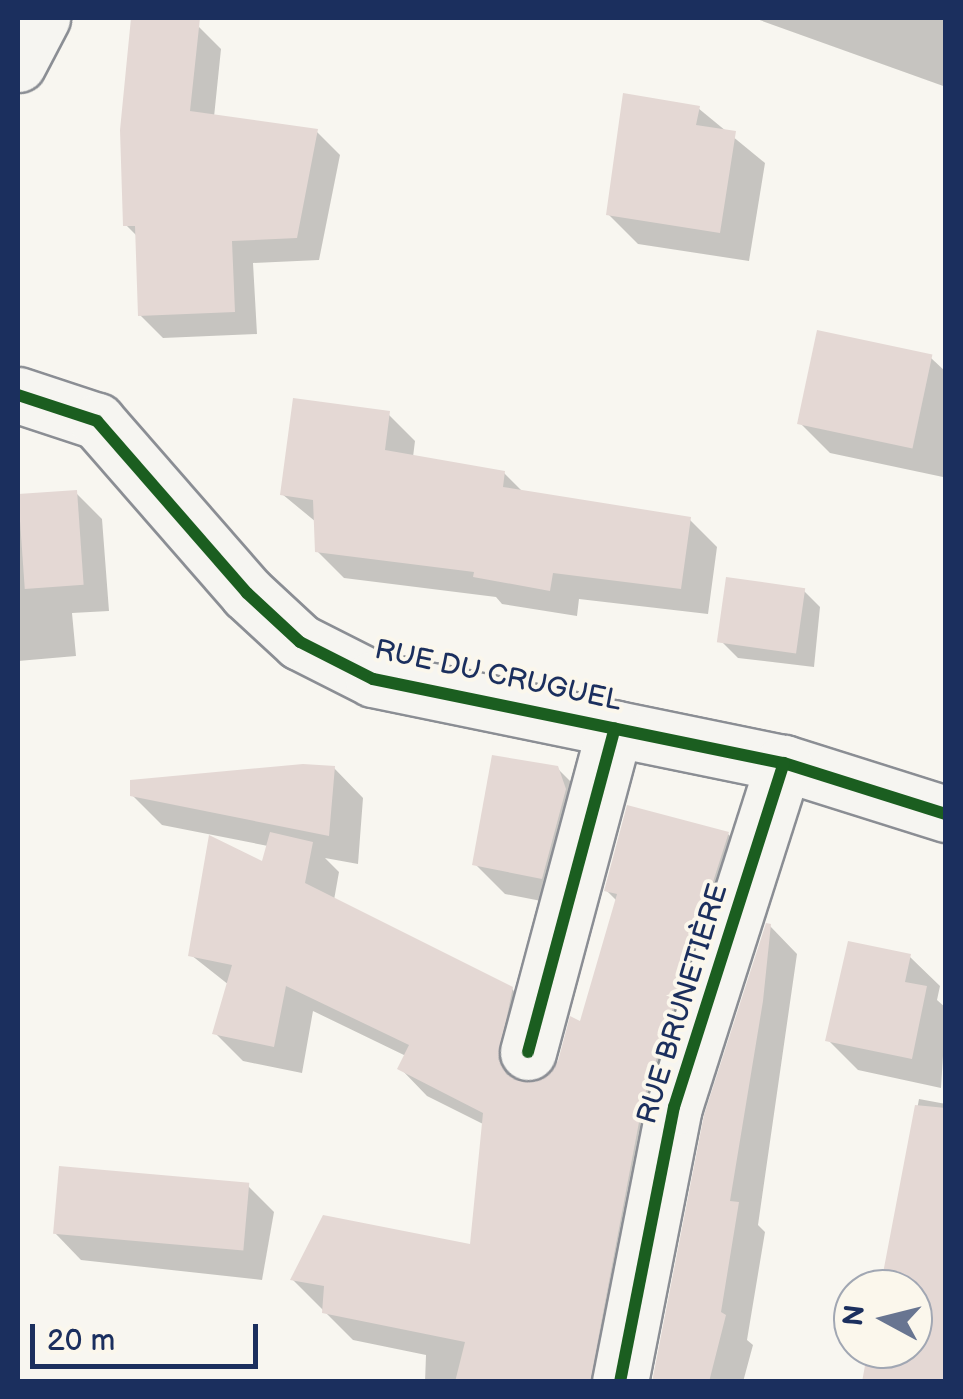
<!DOCTYPE html>
<meta charset="utf-8">
<style>
body{margin:0}
#map{position:relative;width:963px;height:1399px;overflow:hidden;background:#f8f6f0;font-family:"Balsamiq Sans",sans-serif}
div>[style]{position:absolute}
.shadow>*{inset:0;background:#0003}
.building>*{inset:0;background:#e4d8d4;transform-origin:0 0}
.roads{filter:drop-shadow(2px 0 #8b8e94) drop-shadow(-2px 0 #8b8e94) drop-shadow(0 2px #8b8e94) drop-shadow(0 -2px #8b8e94)}
.minor>*{height:55px;margin:-27.5px;padding:0 27.5px;transform-origin:27.5px;border-radius:27.5px;background:#f6f5f1}
.tertiary>*{height:55px;margin:-27.5px;padding:0 27.5px;transform-origin:27.5px;border-radius:27.5px;background:#f6f5f1}
.cycleway>*{height:12px;margin:-6px;padding:0 6px;transform-origin:6px;border-radius:6px;background:#1b5e20}
span{translate:-50% -50%;white-space:nowrap;text-align:center;line-height:1.15;-webkit-text-stroke:8px #fbf7ec;paint-order:stroke}
.street-label{font-size:28px;color:#1b2f5e}
.frame{position:absolute;inset:0;border:20px solid #1b2f5e;pointer-events:none}
.north{position:absolute;left:833px;top:1269px;width:100px;height:100px;box-sizing:border-box;background:#fbf7ec;border:2px solid #a1a7b3;border-radius:50%;rotate:277deg;font-size:28px;font-weight:700;line-height:40px;text-align:center;color:#1b2f5e}
.north::after{content:'';display:block;margin:auto;width:35px;height:45px;background:#687591;clip-path:polygon(50% 0,100% 100%,50% 72%,0 100%)}
.scale{position:absolute;left:30px;top:1324px;width:228px;height:45px;box-sizing:border-box;border:5px solid #1b2f5e;border-top:0;padding-left:12px;font-size:30px;line-height:35px;white-space:nowrap;color:#1b2f5e;-webkit-text-stroke:8px #fbf7ec;paint-order:stroke}
</style>
<div id="map">
<div class="shadow">
<div style="clip-path:polygon(754px 18px,946px 18px,946px 87px)"></div>
<div style="clip-path:polygon(198px 26px,221px 49px,214px 117px,317px 132px,340px 155px,319px 260px,253px 263px,257px 334px,163px 338px,140px 315px,138px 237px,126px 225px)"></div>
<div style="clip-path:polygon(698px 108px,765px 163px,749px 261px,638px 244px,608px 214px)"></div>
<div style="clip-path:polygon(931px 358px,946px 372px,943px 477px,830px 453px,800px 423px)"></div>
<div style="clip-path:polygon(388px 414px,415px 441px,413px 457px,504px 473px,523px 492px,690px 520px,717px 547px,708px 614px,579px 599px,577px 616px,502px 604px,496px 597px,344px 578px,317px 551px,316px 522px,282px 494px)"></div>
<div style="clip-path:polygon(76px 493px,102px 519px,109px 611px,72px 613px,76px 656px,18px 661px,18px 497px)"></div>
<div style="clip-path:polygon(804px 591px,820px 607px,814px 667px,738px 658px,722px 642px)"></div>
<div style="clip-path:polygon(334px 768px,363px 798px,358px 864px,325px 858px,339px 872px,334px 900px,512px 989px,539px 1017px,525px 1082px,536px 1085px,560px 1062px,581px 1024px,617px 901px,606px 890px,728px 834px,755px 861px,620px 1382px,425px 1382px,426px 1355px,353px 1340px,293px 1280px,472px 1247px,485px 1125px,427px 1096px,400px 1068px,406px 1056px,313px 1011px,302px 1073px,243px 1061px,215px 1033px,229px 985px,191px 955px,263px 865px,268px 846px,162px 825px,132px 795px)"></div>
<div style="clip-path:polygon(557px 768px,588px 799px,572px 907px,505px 894px,475px 864px)"></div>
<div style="clip-path:polygon(770px 926px,797px 954px,758px 1225px,765px 1232px,747px 1340px,753px 1345px,743px 1382px,654px 1382px)"></div>
<div style="clip-path:polygon(910px 957px,940px 986px,937px 1000px,946px 1008px,941px 1088px,858px 1070px,828px 1040px)"></div>
<div style="clip-path:polygon(919px 1099px,946px 1104px,946px 1382px,871px 1349px,913px 1349px,913px 1289px,883px 1289px)"></div>
<div style="clip-path:polygon(248px 1186px,274px 1212px,262px 1280px,81px 1260px,55px 1233px)"></div>
</div>
<div class="building">
<div style="clip-path:polygon(131px 18px,200px 18px,190px 111px,318px 129px,297px 238px,232px 241px,235px 312px,138px 316px,135px 226px,123px 226px,120px 130px)"></div>
<div style="clip-path:polygon(623px 93px,700px 106px,696px 125px,736px 131px,720px 233px,606px 215px)"></div>
<div style="left:817px;top:330px;width:118px;height:96px;rotate:12deg"></div>
<div style="clip-path:polygon(293px 398px,390px 411px,385px 450px,505px 471px,503px 487px,691px 517px,681px 589px,553px 573px,550px 591px,473px 577px,474px 572px,315px 552px,313px 500px,280px 495px)"></div>
<div style="left:77px;top:490px;width:95px;height:59px;rotate:86deg"></div>
<div style="left:726px;top:577px;width:80px;height:66px;rotate:8deg"></div>
<div style="clip-path:polygon(492px 755px,558px 766px,566px 789px,542px 879px,472px 865px)"></div>
<div style="clip-path:polygon(303px 764px,335px 766px,329px 836px,130px 796px,130px 780px)"></div>
<div style="clip-path:polygon(627px 805px,729px 832px,643px 1101px,590px 1382px,455px 1382px,465px 1342px,322px 1313px,324px 1286px,290px 1280px,323px 1215px,470px 1244px,483px 1113px,397px 1069px,409px 1045px,286px 986px,274px 1047px,212px 1034px,232px 965px,188px 956px,209px 835px,262px 861px,270px 832px,313px 842px,305px 883px,513px 987px,498px 1059px,507px 1075px,535px 1082px,558px 1061px,570px 1016px,580px 1021px,617px 894px,604px 891px)"></div>
<div style="clip-path:polygon(766px 923px,771px 924px,763px 1001px,730px 1201px,739px 1202px,721px 1312px,726px 1315px,709px 1382px,652px 1382px,704px 1115px)"></div>
<div style="clip-path:polygon(848px 941px,911px 954px,905px 982px,927px 986px,912px 1059px,825px 1041px)"></div>
<div style="clip-path:polygon(915px 1105px,946px 1108px,946px 1382px,862px 1382px,868px 1349px,913px 1349px,913px 1289px,880px 1289px)"></div>
<div style="left:59px;top:1166px;width:191px;height:68px;rotate:5deg"></div>
</div>
<div class="roads">
<div class="minor">
<div style="left:18px;top:395px;width:83px;rotate:18.2deg"></div>
<div style="left:97px;top:421px;width:228px;rotate:48.9deg"></div>
<div style="left:247px;top:593px;width:72px;rotate:42.8deg"></div>
<div style="left:300px;top:642px;width:82px;rotate:26.9deg"></div>
<div style="left:373px;top:679px;width:419px;rotate:11.6deg"></div>
<div style="left:784px;top:763px;width:170px;rotate:17.5deg"></div>
<div style="left:528px;top:1052px;width:335px;rotate:-75deg"></div>
<div style="left:620px;top:1382px;width:280px;rotate:-78.9deg"></div>
<div style="left:674px;top:1107px;width:361px;rotate:-72.3deg"></div>
</div>
<div class="tertiary">
<div style="left:18px;top:64px;width:52px;rotate:-62.4deg"></div>
</div>
</div>
<div class="cycleway">
<div style="left:18px;top:395px;width:83px;rotate:18.2deg"></div>
<div style="left:97px;top:421px;width:228px;rotate:48.9deg"></div>
<div style="left:247px;top:593px;width:72px;rotate:42.8deg"></div>
<div style="left:300px;top:642px;width:82px;rotate:26.9deg"></div>
<div style="left:373px;top:679px;width:419px;rotate:11.6deg"></div>
<div style="left:784px;top:763px;width:170px;rotate:17.5deg"></div>
<div style="left:528px;top:1052px;width:335px;rotate:-75deg"></div>
<div style="left:620px;top:1382px;width:280px;rotate:-78.9deg"></div>
<div style="left:674px;top:1107px;width:361px;rotate:-72.3deg"></div>
</div>
<div class="street-label">
<span style="left:498px;top:676px;rotate:12deg">RUE DU CRUGUEL</span>
<span style="left:683px;top:1004px;rotate:-73deg">RUE BRUNETIÈRE</span>
</div>
<div class="frame"></div>
<div class="north">N</div>
<div class="scale">20 m</div>
</div>
